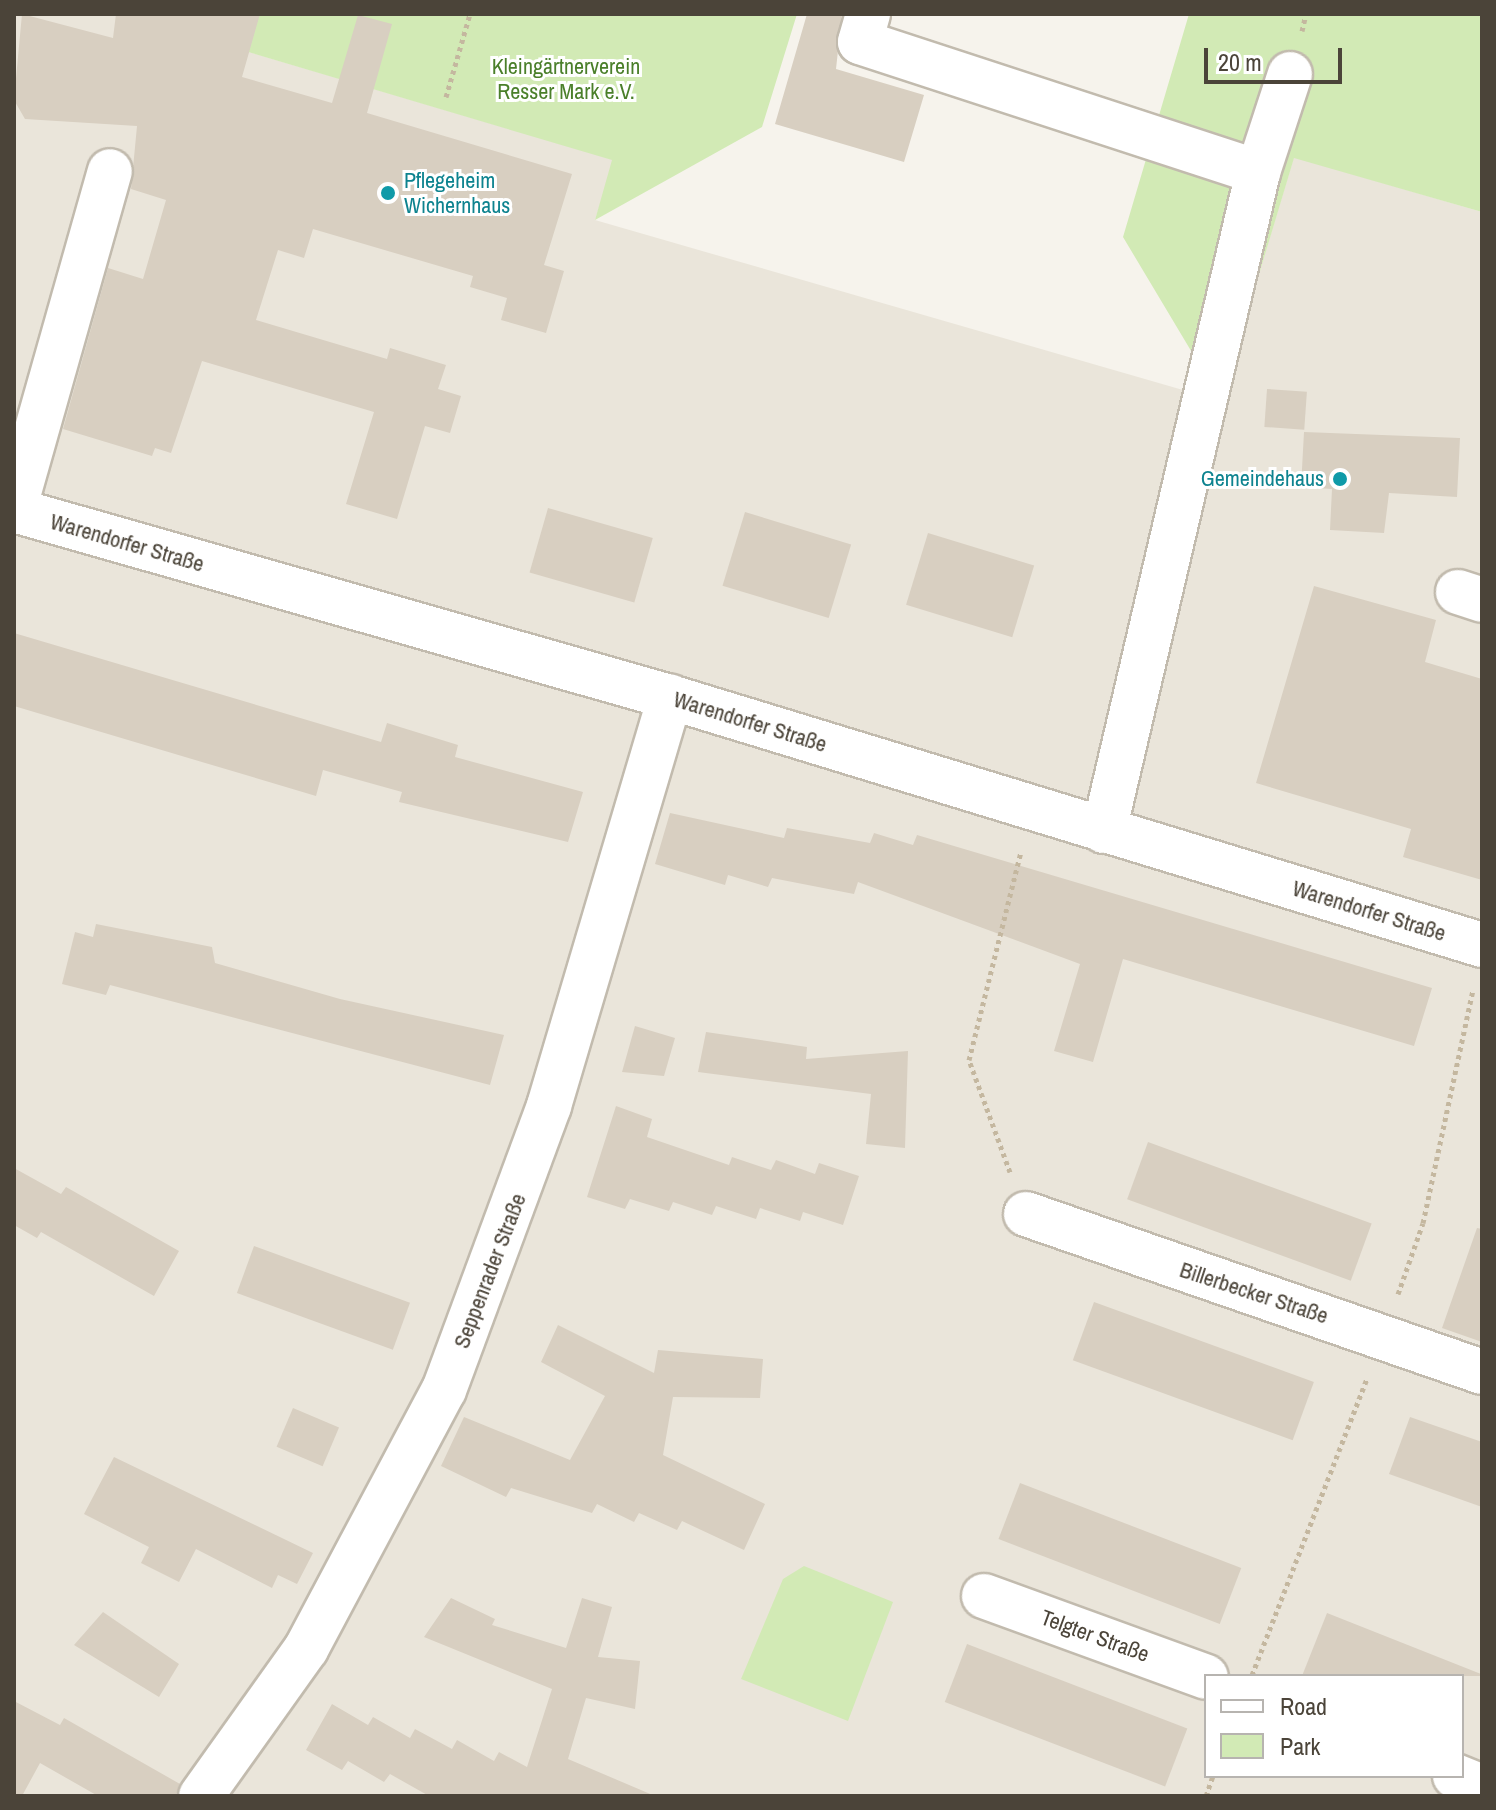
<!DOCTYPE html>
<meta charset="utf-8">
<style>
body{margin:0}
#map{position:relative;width:1496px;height:1810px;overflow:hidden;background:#f6f3ec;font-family:"Archivo Narrow",sans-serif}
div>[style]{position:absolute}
.residential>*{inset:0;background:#eae5da}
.green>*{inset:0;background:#d2eab5}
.building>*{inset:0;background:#d8cfc1;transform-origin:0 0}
.path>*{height:5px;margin-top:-2.5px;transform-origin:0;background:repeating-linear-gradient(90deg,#c4b79f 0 4px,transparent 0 8px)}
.roads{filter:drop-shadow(2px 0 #c2bbae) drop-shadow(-2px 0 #c2bbae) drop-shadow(0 2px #c2bbae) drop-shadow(0 -2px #c2bbae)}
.minor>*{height:44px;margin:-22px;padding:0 22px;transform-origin:22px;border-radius:22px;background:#fff}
.dots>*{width:22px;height:22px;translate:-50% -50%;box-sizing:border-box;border:4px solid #fff;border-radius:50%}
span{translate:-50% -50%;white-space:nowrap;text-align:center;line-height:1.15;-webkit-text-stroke:6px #fff;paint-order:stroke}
.park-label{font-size:22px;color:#4a7f2a}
.culture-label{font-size:22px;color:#0d838f}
.left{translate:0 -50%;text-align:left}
.right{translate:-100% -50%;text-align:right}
.street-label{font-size:22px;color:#4b4439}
.frame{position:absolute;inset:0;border:16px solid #4b4439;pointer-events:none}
.legend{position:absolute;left:1204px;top:1674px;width:260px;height:104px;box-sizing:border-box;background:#fff;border:2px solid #b7b4b0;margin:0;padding:10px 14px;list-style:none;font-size:24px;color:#4b4439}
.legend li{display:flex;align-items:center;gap:16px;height:40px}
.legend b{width:40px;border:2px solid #b7b4b0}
.scale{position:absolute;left:1204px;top:48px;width:138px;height:36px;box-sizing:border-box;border:4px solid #4b4439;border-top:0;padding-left:10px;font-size:24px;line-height:28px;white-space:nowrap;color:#4b4439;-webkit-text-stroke:6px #fff;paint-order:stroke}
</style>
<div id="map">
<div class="residential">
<div style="clip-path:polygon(evenodd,14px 14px,121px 14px,614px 160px,595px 220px,1221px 401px,1294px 157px,1482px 212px,1482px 1796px,14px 1796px,14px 14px,1206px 1676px,1462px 1676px,1462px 1776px,1206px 1776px,1206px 1676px)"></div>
</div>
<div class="green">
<div style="clip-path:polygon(120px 14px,797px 14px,762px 127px,595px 220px,612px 160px)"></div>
<div style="clip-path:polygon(1189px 14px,1482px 14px,1482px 212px,1294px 158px,1221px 401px,1123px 237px)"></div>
<div style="clip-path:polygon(804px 1566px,893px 1602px,848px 1721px,741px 1679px,783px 1579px)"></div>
</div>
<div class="building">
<div style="clip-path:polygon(22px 14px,113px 38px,116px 14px,260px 14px,242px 77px,332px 103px,358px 15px,392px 24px,367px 113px,572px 174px,544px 265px,564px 271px,546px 333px,501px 320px,507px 298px,470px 287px,473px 276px,313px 229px,304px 258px,278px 250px,256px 320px,387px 359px,390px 348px,446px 365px,438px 389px,461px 396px,450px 433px,425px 426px,397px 519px,346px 504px,374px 412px,202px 361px,171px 453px,155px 448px,152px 456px,63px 429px,108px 268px,143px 279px,166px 200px,131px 189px,137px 126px,25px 119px,14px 100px)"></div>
<div style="clip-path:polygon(807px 14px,842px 14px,836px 69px,924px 95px,904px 162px,775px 124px)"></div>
<div style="left:1267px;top:389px;width:40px;height:38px;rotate:4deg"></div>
<div style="clip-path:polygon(1304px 432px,1460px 438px,1457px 497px,1389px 493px,1384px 533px,1330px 530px,1332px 489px,1301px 487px)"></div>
<div style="left:548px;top:508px;width:109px;height:67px;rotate:16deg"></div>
<div style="left:745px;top:512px;width:111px;height:77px;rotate:17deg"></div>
<div style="left:928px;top:533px;width:111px;height:75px;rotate:17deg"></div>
<div style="clip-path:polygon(1314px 586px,1436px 620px,1425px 662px,1482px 679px,1482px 880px,1403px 857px,1411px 829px,1256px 783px)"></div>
<div style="clip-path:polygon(14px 633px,381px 742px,387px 723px,458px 745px,455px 757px,583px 792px,568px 842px,399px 802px,402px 792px,323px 770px,316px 796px,14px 706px)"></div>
<div style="clip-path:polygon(670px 813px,784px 838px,787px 828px,870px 843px,874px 833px,913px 845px,917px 835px,1432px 988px,1414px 1046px,1123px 959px,1093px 1062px,1054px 1051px,1080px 964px,858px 882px,854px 894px,772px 878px,768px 887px,728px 875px,725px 885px,655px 864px)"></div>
<div style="clip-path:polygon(96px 924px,212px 947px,215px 963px,340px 999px,504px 1035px,490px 1085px,110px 985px,106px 995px,62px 984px,75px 932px,93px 937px)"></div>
<div style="clip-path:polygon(635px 1026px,675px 1038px,664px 1076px,622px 1072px)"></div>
<div style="clip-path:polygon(706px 1032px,807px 1047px,806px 1059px,908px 1051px,905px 1148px,866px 1144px,871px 1094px,698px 1072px)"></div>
<div style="clip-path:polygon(616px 1106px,652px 1119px,647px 1137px,729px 1165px,732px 1157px,771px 1170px,776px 1160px,815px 1174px,819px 1163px,859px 1176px,843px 1225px,803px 1212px,800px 1221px,760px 1208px,756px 1219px,716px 1206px,712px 1215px,673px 1202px,669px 1211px,630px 1199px,625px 1209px,587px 1197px)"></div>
<div style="left:1148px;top:1142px;width:238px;height:61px;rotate:20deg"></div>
<div style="clip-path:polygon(14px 1168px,61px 1194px,66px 1187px,179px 1251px,154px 1296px,41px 1232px,37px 1238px,14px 1225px)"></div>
<div style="clip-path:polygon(1477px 1228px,1482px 1229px,1482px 1342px,1442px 1328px)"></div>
<div style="left:254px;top:1246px;width:166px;height:50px;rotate:20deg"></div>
<div style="left:1094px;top:1302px;width:234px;height:62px;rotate:20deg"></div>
<div style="clip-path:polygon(558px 1325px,654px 1373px,658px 1350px,763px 1359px,760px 1398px,673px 1397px,663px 1455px,765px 1504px,744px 1550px,682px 1521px,677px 1530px,639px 1513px,634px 1522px,597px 1504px,592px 1513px,511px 1488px,506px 1497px,441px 1466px,464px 1417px,570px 1460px,605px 1396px,541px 1362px)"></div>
<div style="left:293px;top:1408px;width:50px;height:42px;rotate:23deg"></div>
<div style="clip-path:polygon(1410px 1417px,1482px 1442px,1482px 1507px,1389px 1474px)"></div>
<div style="clip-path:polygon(114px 1457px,313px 1553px,297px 1584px,278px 1575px,272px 1588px,196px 1549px,179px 1582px,141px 1563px,149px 1547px,84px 1514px)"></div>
<div style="left:1020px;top:1483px;width:237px;height:60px;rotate:21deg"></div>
<div style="clip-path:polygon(451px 1598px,495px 1619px,492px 1625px,566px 1648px,582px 1598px,612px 1607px,598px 1657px,640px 1661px,635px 1709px,586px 1698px,568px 1759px,655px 1796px,429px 1796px,390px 1774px,384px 1782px,348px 1761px,342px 1770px,306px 1750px,332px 1704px,368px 1725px,373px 1717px,410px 1738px,415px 1729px,452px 1749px,457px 1740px,494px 1761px,499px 1752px,527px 1767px,552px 1689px,424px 1637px)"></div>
<div style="clip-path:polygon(103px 1612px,179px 1664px,159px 1697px,74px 1645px)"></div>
<div style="clip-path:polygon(1327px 1613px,1481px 1674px,1481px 1676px,1302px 1676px)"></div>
<div style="left:967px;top:1644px;width:236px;height:62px;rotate:21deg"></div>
<div style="clip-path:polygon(14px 1701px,60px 1725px,64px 1718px,180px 1784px,176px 1796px,98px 1796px,40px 1763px,22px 1796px,14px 1796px)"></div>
</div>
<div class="path">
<div style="left:1302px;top:31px;width:17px;rotate:-77deg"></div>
<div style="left:446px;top:97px;width:86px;rotate:-73.9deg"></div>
<div style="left:1010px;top:1172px;width:119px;rotate:-110.1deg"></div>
<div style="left:969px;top:1060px;width:214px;rotate:-76deg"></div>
<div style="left:1398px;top:1294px;width:75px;rotate:-70.6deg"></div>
<div style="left:1423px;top:1223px;width:238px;rotate:-77.9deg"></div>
<div style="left:1252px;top:1675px;width:318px;rotate:-68.8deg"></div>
<div style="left:1206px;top:1796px;width:21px;rotate:-71deg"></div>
</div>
<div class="roads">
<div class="minor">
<div style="left:868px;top:14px;width:29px;rotate:106deg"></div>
<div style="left:860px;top:42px;width:419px;rotate:18.1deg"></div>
<div style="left:14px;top:510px;width:682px;rotate:15.91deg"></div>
<div style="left:670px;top:697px;width:849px;rotate:16.98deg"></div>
<div style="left:14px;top:510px;width:352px;rotate:-74.2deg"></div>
<div style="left:1458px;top:592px;width:25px;rotate:18deg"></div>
<div style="left:1104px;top:831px;width:677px;rotate:-76.85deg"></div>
<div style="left:1258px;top:172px;width:103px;rotate:-71.9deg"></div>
<div style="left:1026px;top:1214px;width:483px;rotate:19.1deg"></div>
<div style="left:984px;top:1596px;width:236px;rotate:20deg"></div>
<div style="left:1455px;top:1776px;width:29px;rotate:22deg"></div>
<div style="left:201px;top:1796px;width:181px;rotate:-54.5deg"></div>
<div style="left:306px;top:1649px;width:293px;rotate:-62deg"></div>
<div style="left:444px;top:1390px;width:303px;rotate:-69.7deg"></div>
<div style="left:549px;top:1106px;width:427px;rotate:-73.5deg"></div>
</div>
</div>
<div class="dots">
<div style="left:388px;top:193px;background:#0f9aa8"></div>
<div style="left:1340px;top:479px;background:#0f9aa8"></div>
</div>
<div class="park-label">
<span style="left:566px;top:79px">Kleingärtnerverein<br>Resser Mark e.V.</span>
</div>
<div class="culture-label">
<span class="left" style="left:404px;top:193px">Pflegeheim<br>Wichernhaus</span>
<span class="right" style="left:1324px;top:479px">Gemeindehaus</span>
</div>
<div class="street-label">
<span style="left:127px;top:543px;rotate:16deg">Warendorfer Straße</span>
<span style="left:750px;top:722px;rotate:17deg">Warendorfer Straße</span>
<span style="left:1369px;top:911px;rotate:17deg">Warendorfer Straße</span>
<span style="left:490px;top:1271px;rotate:-69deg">Seppenrader Straße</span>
<span style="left:1254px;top:1293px;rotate:18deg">Billerbecker Straße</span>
<span style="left:1095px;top:1636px;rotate:20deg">Telgter Straße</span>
</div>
<div class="frame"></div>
<ul class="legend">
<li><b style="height:10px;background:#fff"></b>Road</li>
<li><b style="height:22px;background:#d2eab5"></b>Park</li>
</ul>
<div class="scale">20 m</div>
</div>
